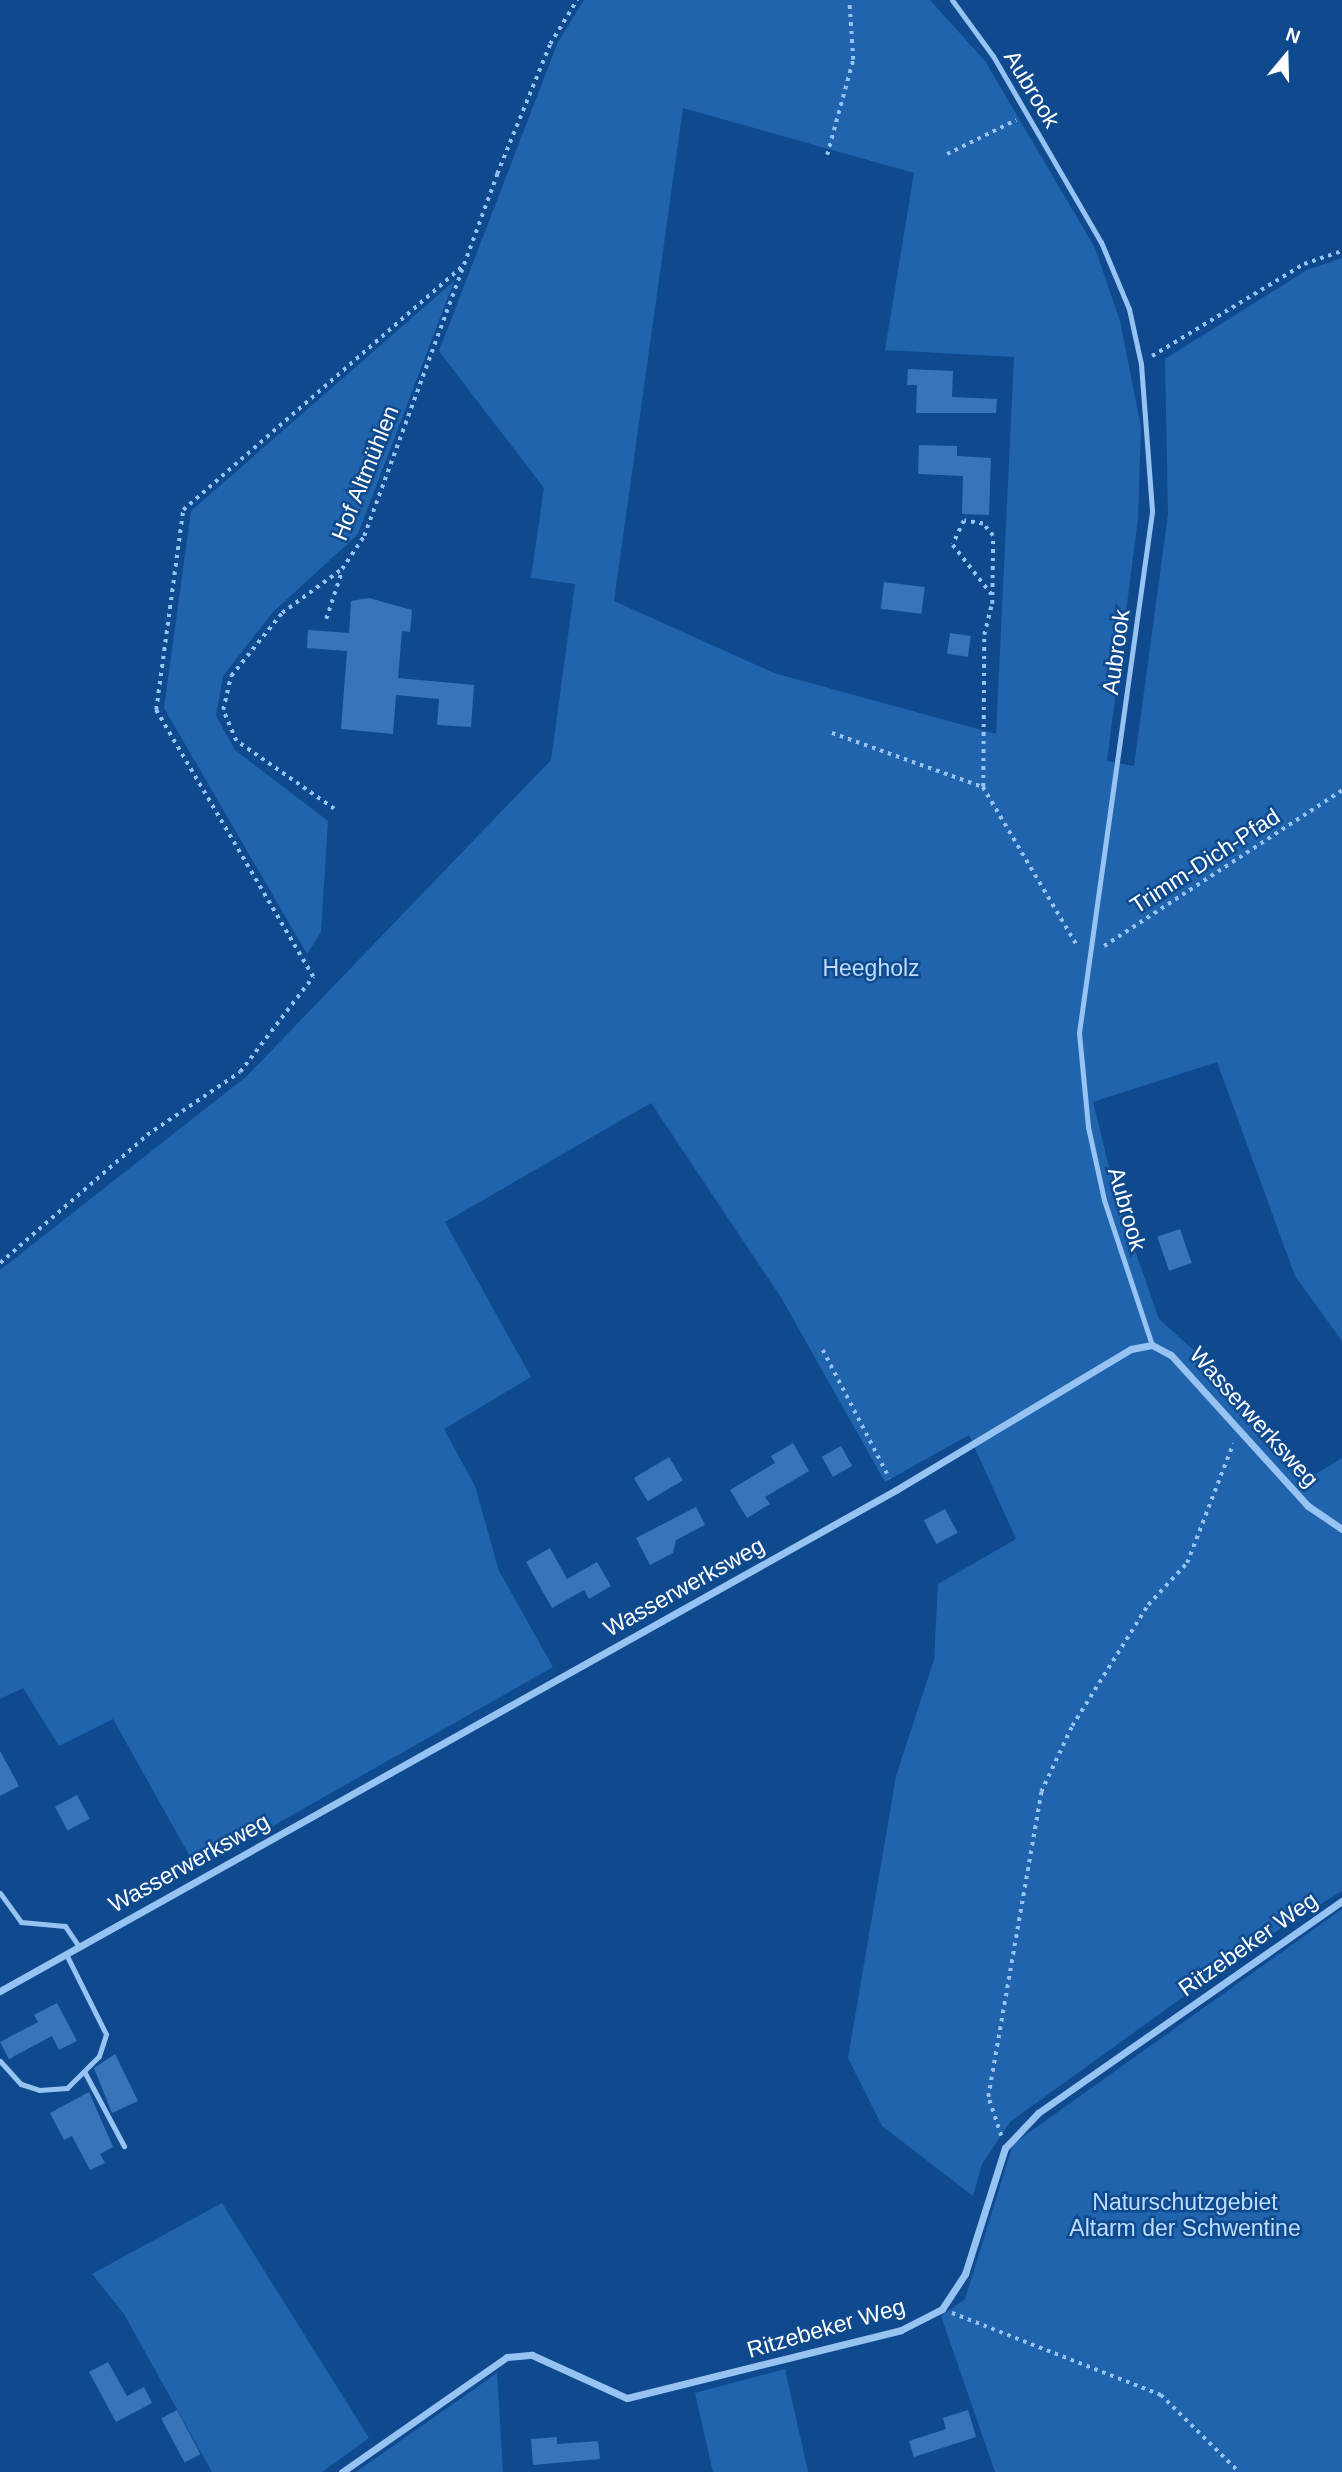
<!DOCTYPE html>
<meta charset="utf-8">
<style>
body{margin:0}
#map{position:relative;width:1342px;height:2472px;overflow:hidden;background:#0f4a8e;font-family:Helvetica,sans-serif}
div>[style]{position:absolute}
.green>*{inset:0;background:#2064ad}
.building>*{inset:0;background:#3774b8;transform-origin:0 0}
.path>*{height:3.5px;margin-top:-1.75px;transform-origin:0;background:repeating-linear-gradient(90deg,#97c3f3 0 3.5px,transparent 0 8.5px)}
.service>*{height:5px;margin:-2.5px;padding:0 2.5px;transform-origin:2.5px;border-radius:2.5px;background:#97c3f3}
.minor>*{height:7px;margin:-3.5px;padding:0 3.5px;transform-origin:3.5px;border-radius:3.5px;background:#97c3f3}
span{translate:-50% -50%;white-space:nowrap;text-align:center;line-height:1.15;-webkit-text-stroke:5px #0f4a8e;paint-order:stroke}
.street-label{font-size:23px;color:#fff}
.park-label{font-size:23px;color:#beddfe}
.north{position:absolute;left:1251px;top:21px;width:70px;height:70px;-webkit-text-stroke:5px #0f4a8e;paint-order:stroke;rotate:19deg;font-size:19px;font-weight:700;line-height:28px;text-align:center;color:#fff}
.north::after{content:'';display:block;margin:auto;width:24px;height:32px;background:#fff;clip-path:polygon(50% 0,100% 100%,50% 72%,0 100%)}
</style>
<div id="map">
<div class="green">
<div style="clip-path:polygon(evenodd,584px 0,930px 0,985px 61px,1095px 248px,1120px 321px,1141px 427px,1138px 518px,1107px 761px,1134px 766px,1168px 514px,1165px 359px,1307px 270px,1342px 258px,1342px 1341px,1295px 1276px,1217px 1062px,1093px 1102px,1117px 1199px,1159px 1319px,1208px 1363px,1303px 1482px,1342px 1458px,1342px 1891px,1265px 1938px,1011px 2121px,982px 2164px,973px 2196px,882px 2126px,848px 2058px,896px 1776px,934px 1660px,938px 1584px,1016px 1539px,969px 1435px,885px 1482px,782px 1299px,651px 1103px,445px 1222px,531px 1377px,444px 1429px,475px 1486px,499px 1571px,553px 1667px,197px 1869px,113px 1719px,59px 1746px,23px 1688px,0 1699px,0 1270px,247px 1076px,551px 760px,575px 584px,531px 578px,544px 488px,439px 351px,558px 42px,584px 0,683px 108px,914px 173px,885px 350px,1014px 357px,996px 734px,774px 673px,614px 601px,683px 108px)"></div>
<div style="clip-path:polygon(454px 281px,358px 534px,273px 612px,223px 676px,216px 716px,235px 750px,328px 821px,321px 932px,307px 954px,164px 708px,191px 511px)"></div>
<div style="clip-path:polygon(1342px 1909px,1342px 2472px,995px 2472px,941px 2316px,965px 2299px,1013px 2144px)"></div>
<div style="clip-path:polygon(222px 2203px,369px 2438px,322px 2472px,212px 2472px,124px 2314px,92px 2274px)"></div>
<div style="clip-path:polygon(785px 2369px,808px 2472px,713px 2472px,695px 2393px)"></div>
<div style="clip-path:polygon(497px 2373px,503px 2472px,356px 2472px)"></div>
</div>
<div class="building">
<div style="clip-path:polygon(908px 369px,953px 371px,952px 397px,997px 399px,996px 413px,916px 413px,917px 385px,907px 385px)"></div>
<div style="clip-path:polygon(919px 445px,957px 446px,957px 456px,991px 458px,989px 515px,962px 514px,963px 476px,918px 474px)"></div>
<div style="left:884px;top:582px;width:41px;height:27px;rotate:7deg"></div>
<div style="clip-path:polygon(369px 598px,412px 610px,410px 632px,402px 631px,398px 678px,474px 685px,471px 727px,437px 725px,439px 699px,396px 695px,393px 734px,341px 729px,347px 651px,307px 648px,308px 630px,349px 633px,351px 601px)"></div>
<div style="left:950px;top:633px;width:21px;height:21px;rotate:8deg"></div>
<div style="left:1180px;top:1229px;width:36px;height:24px;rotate:71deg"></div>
<div style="clip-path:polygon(793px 1443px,809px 1471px,765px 1497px,770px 1504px,747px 1518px,730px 1490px,775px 1463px,771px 1456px)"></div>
<div style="left:841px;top:1446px;width:23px;height:22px;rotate:61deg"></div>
<div style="left:669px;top:1457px;width:27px;height:41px;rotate:59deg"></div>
<div style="clip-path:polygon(696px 1507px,705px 1525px,676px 1540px,673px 1553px,650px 1565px,636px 1538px)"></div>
<div style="left:945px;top:1509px;width:27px;height:24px;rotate:62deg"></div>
<div style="clip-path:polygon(550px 1548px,567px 1579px,597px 1562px,611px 1586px,589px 1599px,584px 1590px,552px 1608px,526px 1562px)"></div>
<div style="clip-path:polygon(0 1751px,19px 1786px,0 1796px)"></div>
<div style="left:77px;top:1795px;width:27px;height:25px;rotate:62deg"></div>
<div style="clip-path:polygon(57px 2003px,77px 2041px,59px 2050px,52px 2036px,9px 2059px,0 2042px,38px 2022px,34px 2015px)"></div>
<div style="clip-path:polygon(115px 2054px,138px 2101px,112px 2113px,94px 2068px)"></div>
<div style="clip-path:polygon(89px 2092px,113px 2147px,100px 2154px,105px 2163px,90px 2170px,72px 2136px,64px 2140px,50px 2113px)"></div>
<div style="clip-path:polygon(108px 2362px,127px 2396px,144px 2387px,152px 2403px,116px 2422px,89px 2372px)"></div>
<div style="left:177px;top:2410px;width:50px;height:18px;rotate:62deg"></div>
<div style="clip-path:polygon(968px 2410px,976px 2437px,914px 2457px,909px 2441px,946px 2429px,943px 2418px)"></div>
<div style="clip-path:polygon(557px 2437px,557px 2444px,598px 2441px,600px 2459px,533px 2465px,531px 2439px)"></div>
</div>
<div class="path">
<div style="left:947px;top:154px;width:77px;rotate:-26.2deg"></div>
<div style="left:827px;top:155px;width:98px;rotate:-74.7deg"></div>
<div style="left:853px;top:60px;width:60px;rotate:-93.8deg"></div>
<div style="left:1152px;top:356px;width:178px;rotate:-31.2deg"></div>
<div style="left:1304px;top:264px;width:40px;rotate:-18.9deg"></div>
<div style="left:326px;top:619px;width:51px;rotate:-71.6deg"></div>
<div style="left:832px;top:733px;width:160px;rotate:19.7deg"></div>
<div style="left:983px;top:787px;width:186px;rotate:59.3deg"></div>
<div style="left:983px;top:787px;width:152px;rotate:-89.6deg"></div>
<div style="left:984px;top:635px;width:32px;rotate:-76deg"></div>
<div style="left:992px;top:604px;width:68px;rotate:-89.2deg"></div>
<div style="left:993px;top:536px;width:16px;rotate:-130deg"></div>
<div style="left:983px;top:524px;width:19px;rotate:-171deg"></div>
<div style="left:964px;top:521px;width:26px;rotate:115deg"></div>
<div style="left:953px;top:545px;width:63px;rotate:52deg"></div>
<div style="left:334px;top:809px;width:119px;rotate:-145.2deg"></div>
<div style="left:236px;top:741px;width:34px;rotate:-113deg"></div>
<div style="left:223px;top:710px;width:35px;rotate:-77deg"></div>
<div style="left:231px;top:676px;width:81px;rotate:-51deg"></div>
<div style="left:282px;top:613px;width:74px;rotate:-36.3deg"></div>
<div style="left:342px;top:569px;width:40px;rotate:-56deg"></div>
<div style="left:364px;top:536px;width:386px;rotate:-69.8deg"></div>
<div style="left:497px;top:174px;width:140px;rotate:-67.8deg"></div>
<div style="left:550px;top:44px;width:52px;rotate:-58.5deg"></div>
<div style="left:1104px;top:946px;width:285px;rotate:-33.2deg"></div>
<div style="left:0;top:1263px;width:195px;rotate:-41deg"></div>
<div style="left:147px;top:1135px;width:112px;rotate:-34.1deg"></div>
<div style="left:240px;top:1072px;width:120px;rotate:-52.5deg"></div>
<div style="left:313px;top:977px;width:310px;rotate:-120.5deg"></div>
<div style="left:156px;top:710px;width:202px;rotate:-82.3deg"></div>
<div style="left:183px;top:510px;width:374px;rotate:-41.1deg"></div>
<div style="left:823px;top:1350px;width:145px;rotate:62.6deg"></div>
<div style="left:1001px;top:2136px;width:41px;rotate:-108.4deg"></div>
<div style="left:988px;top:2097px;width:310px;rotate:-80.1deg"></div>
<div style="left:1041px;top:1792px;width:73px;rotate:-64.8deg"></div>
<div style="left:1072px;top:1726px;width:143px;rotate:-57.9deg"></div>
<div style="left:1148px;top:1605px;width:57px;rotate:-47.1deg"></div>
<div style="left:1187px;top:1563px;width:128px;rotate:-68.9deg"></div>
<div style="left:952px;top:2313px;width:225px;rotate:21.4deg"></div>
<div style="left:1161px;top:2395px;width:110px;rotate:44.6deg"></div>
</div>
<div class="service">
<div style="left:952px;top:0;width:69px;rotate:53.8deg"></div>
<div style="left:993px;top:56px;width:215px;rotate:59.9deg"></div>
<div style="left:1101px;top:242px;width:73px;rotate:67.3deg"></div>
<div style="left:1129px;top:309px;width:56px;rotate:77.7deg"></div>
<div style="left:1141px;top:364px;width:148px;rotate:85.7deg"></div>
<div style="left:1152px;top:512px;width:526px;rotate:97.98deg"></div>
<div style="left:1079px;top:1033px;width:94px;rotate:84.5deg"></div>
<div style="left:1088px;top:1127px;width:75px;rotate:77.6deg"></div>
<div style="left:1104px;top:1200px;width:153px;rotate:71.7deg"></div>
<div style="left:0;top:1893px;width:36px;rotate:54deg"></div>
<div style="left:21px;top:1922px;width:44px;rotate:5.2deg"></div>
<div style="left:65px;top:1926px;width:25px;rotate:56deg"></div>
<div style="left:0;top:2061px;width:31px;rotate:48deg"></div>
<div style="left:21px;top:2084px;width:19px;rotate:18deg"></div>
<div style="left:39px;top:2090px;width:28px;rotate:-4deg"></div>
<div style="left:67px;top:2088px;width:45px;rotate:-45deg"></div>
<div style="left:99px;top:2056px;width:23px;rotate:-72deg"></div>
<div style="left:106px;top:2034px;width:89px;rotate:-116.6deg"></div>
<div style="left:85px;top:2073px;width:83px;rotate:61.9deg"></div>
</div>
<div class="minor">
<div style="left:0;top:1991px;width:1027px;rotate:-29.21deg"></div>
<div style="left:896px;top:1490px;width:274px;rotate:-31deg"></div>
<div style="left:1131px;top:1349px;width:21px;rotate:-11deg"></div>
<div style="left:1152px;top:1345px;width:21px;rotate:28deg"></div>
<div style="left:1171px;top:1355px;width:204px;rotate:47.8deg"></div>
<div style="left:1308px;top:1506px;width:41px;rotate:34.1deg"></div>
<div style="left:342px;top:2472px;width:201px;rotate:-34.9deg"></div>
<div style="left:507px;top:2357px;width:25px;rotate:-5deg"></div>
<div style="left:532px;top:2355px;width:104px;rotate:24.4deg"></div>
<div style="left:627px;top:2398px;width:282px;rotate:-13.9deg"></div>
<div style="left:901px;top:2330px;width:46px;rotate:-27.1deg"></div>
<div style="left:942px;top:2309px;width:42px;rotate:-56.7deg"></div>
<div style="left:965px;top:2274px;width:132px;rotate:-72.4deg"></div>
<div style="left:1005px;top:2148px;width:48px;rotate:-46.7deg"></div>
<div style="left:1038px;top:2113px;width:371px;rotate:-34.9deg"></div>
</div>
<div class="street-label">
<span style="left:1032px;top:89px;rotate:59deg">Aubrook</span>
<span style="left:365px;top:473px;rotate:-68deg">Hof Altmühlen</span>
<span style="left:1116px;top:652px;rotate:-82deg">Aubrook</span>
<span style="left:1205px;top:861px;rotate:-33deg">Trimm-Dich-Pfad</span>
<span style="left:1127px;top:1209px;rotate:74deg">Aubrook</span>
<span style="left:1254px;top:1417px;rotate:48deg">Wasserwerksweg</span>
<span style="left:684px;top:1587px;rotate:-29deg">Wasserwerksweg</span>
<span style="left:189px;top:1863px;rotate:-29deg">Wasserwerksweg</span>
<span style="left:1248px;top:1944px;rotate:-35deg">Ritzebeker Weg</span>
<span style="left:826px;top:2328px;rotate:-16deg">Ritzebeker Weg</span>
</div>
<div class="park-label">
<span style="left:871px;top:968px">Heegholz</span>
<span style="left:1185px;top:2215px">Naturschutzgebiet<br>Altarm der Schwentine</span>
</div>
<div class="north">N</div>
</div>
